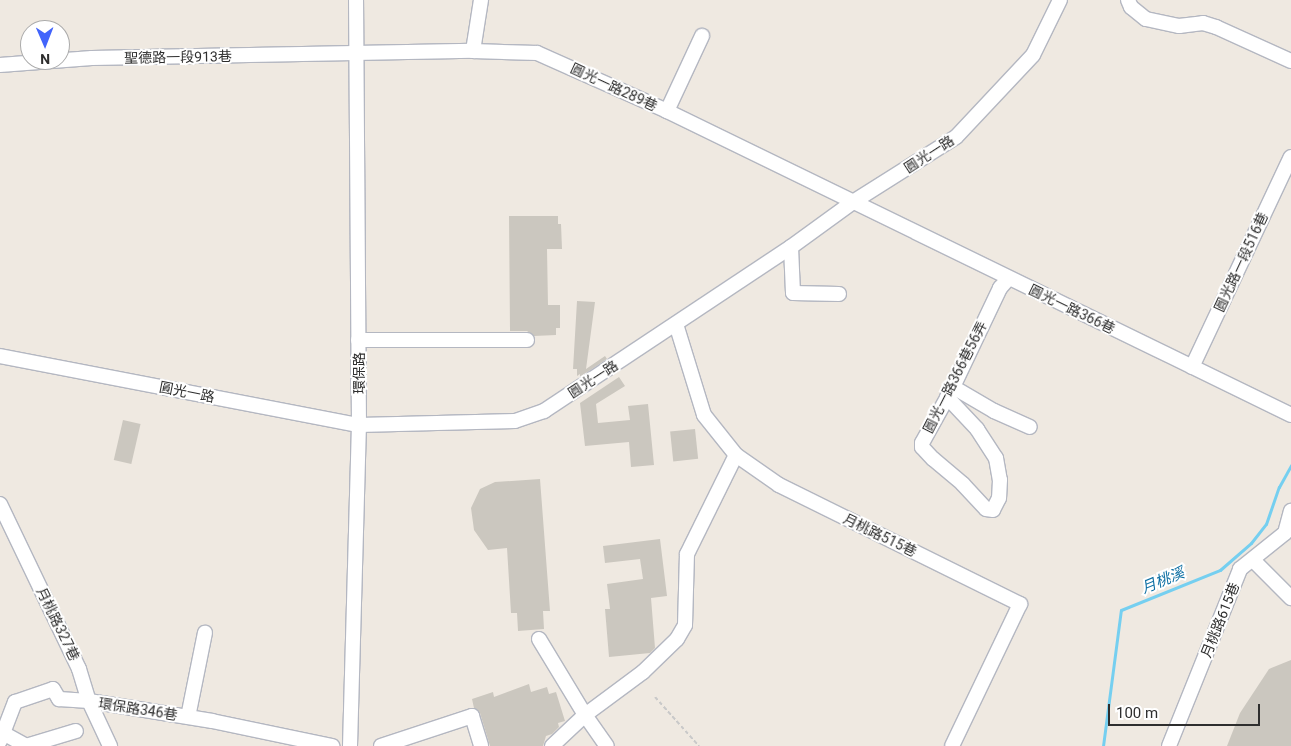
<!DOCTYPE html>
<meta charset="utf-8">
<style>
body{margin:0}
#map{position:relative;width:1291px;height:746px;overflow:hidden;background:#efe9e1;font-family:Roboto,"Noto Sans TC",sans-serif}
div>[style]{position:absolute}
.stream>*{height:3px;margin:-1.5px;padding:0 1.5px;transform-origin:1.5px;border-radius:1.5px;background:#75cff0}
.building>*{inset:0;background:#cbc7bf;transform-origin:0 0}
.path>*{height:2px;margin-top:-1px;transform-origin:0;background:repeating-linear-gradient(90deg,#c9c9c9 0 4px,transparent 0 6.5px)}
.roads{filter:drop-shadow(1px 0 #b4b7c1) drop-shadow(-1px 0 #b4b7c1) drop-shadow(0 1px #b4b7c1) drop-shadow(0 -1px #b4b7c1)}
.minor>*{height:14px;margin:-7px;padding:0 7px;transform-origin:7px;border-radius:7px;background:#fff}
span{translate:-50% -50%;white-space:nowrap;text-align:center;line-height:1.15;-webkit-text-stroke:4px #fff;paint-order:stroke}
.street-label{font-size:14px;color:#2e2e2e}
.water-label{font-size:15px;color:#0d6fa3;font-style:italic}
.north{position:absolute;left:20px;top:20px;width:50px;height:50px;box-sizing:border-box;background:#fff;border:1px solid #ababab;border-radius:50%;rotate:179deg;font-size:14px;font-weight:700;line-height:20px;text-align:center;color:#2e2e2e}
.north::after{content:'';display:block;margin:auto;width:18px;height:22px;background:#4264fb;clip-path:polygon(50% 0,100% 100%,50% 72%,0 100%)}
.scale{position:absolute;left:1108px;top:704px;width:152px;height:22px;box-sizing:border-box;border:2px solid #2e2e2e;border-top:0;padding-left:6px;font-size:15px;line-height:18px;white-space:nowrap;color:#2e2e2e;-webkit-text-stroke:4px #fff;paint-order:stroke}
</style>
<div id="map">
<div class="stream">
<div style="left:1103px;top:746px;width:137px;rotate:-82.5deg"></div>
<div style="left:1121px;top:610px;width:107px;rotate:-22deg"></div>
<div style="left:1220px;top:570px;width:41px;rotate:-41.1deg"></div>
<div style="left:1251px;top:543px;width:24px;rotate:-52deg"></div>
<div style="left:1266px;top:524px;width:39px;rotate:-71deg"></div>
<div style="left:1279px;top:487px;width:25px;rotate:-61deg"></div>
</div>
<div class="building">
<div style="clip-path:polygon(509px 216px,558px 216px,558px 224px,561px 224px,562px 249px,547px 249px,548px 305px,560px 305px,560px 328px,556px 328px,556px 335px,534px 336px,527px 331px,510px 331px)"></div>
<div style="clip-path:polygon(577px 301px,595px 302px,586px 369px,605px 356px,607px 359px,580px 377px,580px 374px,577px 376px,577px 369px,573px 369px)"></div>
<div style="clip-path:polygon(619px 377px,625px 386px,596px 404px,598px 423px,630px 420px,628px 406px,648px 404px,654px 465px,631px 467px,629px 442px,585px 446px,580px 403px)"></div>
<div style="left:123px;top:420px;width:18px;height:41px;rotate:13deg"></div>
<div style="left:695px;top:429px;width:30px;height:25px;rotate:84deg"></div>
<div style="clip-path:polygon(540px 479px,550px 611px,543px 611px,544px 629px,518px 631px,517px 613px,511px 613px,507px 548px,488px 550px,474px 530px,471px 508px,480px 489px,495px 482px)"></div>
<div style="clip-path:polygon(660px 539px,667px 596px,651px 598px,655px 648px,650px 653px,609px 657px,605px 609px,610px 609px,607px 584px,643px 579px,640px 559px,605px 563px,603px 546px)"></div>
<div style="clip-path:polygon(1291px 660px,1291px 746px,1227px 746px,1240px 713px,1269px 669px)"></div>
<div style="clip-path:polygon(529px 684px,531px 692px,547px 687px,549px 694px,556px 692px,565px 721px,558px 723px,559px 727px,552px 734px,546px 736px,543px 746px,490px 746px,480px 713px,474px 708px,472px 699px,493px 692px,494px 697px)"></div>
</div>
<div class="path">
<div style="left:655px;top:697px;width:66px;rotate:48.1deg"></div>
</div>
<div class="roads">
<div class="minor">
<div style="left:1128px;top:0;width:8px;rotate:67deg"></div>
<div style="left:1131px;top:7px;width:19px;rotate:39deg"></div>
<div style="left:1146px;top:19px;width:34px;rotate:12deg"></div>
<div style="left:1179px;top:26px;width:24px;rotate:-7deg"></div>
<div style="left:1203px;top:23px;width:14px;rotate:17deg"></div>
<div style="left:1216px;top:27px;width:82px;rotate:24.4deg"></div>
<div style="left:473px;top:51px;width:52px;rotate:-81.1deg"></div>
<div style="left:0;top:65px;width:92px;rotate:-4.4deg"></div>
<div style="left:92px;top:58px;width:381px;rotate:-1.1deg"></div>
<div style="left:473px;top:51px;width:64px;rotate:1.8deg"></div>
<div style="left:537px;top:53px;width:142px;rotate:24deg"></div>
<div style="left:667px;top:111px;width:694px;rotate:25.97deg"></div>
<div style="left:667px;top:111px;width:83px;rotate:-65deg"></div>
<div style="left:791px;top:247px;width:46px;rotate:87.5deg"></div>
<div style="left:793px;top:293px;width:46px;rotate:1.2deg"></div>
<div style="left:676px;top:324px;width:95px;rotate:72.9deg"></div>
<div style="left:704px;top:415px;width:51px;rotate:51.3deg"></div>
<div style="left:736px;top:455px;width:52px;rotate:34.9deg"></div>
<div style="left:779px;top:485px;width:269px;rotate:26.3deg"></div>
<div style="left:1020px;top:604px;width:157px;rotate:115.6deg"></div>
<div style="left:358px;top:340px;width:169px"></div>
<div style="left:0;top:356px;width:366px;rotate:10.9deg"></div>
<div style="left:359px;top:425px;width:156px;rotate:-1.5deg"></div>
<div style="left:515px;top:421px;width:31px;rotate:-19deg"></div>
<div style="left:544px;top:411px;width:296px;rotate:-33.6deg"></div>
<div style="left:791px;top:247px;width:77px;rotate:-36deg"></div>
<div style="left:853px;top:202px;width:122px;rotate:-32.3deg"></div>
<div style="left:956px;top:137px;width:112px;rotate:-46.8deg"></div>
<div style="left:1033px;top:55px;width:61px;rotate:-63.9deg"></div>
<div style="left:1192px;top:367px;width:232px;rotate:-64.8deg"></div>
<div style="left:953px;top:387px;width:48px;rotate:30.3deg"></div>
<div style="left:994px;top:411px;width:39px;rotate:24deg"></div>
<div style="left:947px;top:397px;width:44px;rotate:46.8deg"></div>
<div style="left:977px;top:429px;width:35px;rotate:57deg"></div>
<div style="left:996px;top:458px;width:22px;rotate:80deg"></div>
<div style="left:1000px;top:480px;width:18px;rotate:93deg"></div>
<div style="left:999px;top:498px;width:13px;rotate:117deg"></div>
<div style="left:993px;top:510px;width:7px;rotate:-172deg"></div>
<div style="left:986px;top:509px;width:34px;rotate:-133deg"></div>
<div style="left:963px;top:484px;width:39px;rotate:-140deg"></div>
<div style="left:933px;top:459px;width:16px;rotate:-133deg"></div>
<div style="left:922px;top:447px;width:4px;rotate:-90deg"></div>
<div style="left:922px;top:443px;width:64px;rotate:-61deg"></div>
<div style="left:953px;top:387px;width:110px;rotate:-64.6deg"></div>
<div style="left:1000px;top:288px;width:13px;rotate:-48deg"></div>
<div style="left:0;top:504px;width:183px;rotate:64.4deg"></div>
<div style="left:79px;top:669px;width:34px;rotate:73deg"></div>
<div style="left:89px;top:701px;width:50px;rotate:65deg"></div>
<div style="left:1253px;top:560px;width:54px;rotate:45deg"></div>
<div style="left:539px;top:639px;width:89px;rotate:58.8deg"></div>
<div style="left:585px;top:715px;width:38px;rotate:55deg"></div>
<div style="left:188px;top:717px;width:86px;rotate:-78.6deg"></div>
<div style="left:3px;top:733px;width:26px;rotate:29deg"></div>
<div style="left:26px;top:746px;width:52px;rotate:-16.7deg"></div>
<div style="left:0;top:741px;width:42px;rotate:-69deg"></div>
<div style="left:15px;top:702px;width:40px;rotate:-18.9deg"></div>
<div style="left:53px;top:689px;width:12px;rotate:59deg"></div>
<div style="left:59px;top:699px;width:30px;rotate:4deg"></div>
<div style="left:89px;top:701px;width:125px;rotate:9.2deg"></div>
<div style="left:212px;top:721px;width:123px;rotate:11.8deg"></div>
<div style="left:350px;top:746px;width:321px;rotate:-88.4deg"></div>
<div style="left:359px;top:425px;width:425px;rotate:-90.4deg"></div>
<div style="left:381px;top:746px;width:96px;rotate:-18.2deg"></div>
<div style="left:472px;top:716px;width:31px;rotate:73deg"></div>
<div style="left:552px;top:746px;width:45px;rotate:-43.2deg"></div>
<div style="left:585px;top:715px;width:72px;rotate:-36.6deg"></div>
<div style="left:643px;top:672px;width:47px;rotate:-44.1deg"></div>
<div style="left:677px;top:639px;width:16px;rotate:-60deg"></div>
<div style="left:685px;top:625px;width:71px;rotate:-88.4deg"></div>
<div style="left:687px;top:554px;width:110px;rotate:-63.7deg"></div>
<div style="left:1169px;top:746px;width:191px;rotate:-68.1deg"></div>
<div style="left:1240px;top:569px;width:58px;rotate:-38.7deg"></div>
<div style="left:1285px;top:533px;width:23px;rotate:-75deg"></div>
</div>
</div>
<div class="street-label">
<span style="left:178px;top:57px;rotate:-1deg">聖德路一段913巷</span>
<span style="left:614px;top:87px;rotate:25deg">圓光一路289巷</span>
<span style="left:929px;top:154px;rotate:-33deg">圓光一路</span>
<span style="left:1241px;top:262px;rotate:-65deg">圓光路一段516巷</span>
<span style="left:1072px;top:309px;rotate:26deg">圓光一路366巷</span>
<span style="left:359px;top:373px;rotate:-90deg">環保路</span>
<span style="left:955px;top:377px;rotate:-63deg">圓光一路366巷56弄</span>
<span style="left:593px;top:379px;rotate:-33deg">圓光一路</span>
<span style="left:187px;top:392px;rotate:11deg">圓光一路</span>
<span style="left:880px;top:535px;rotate:26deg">月桃路515巷</span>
<span style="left:1220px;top:620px;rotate:-68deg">月桃路615巷</span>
<span style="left:58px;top:624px;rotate:64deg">月桃路327巷</span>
<span style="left:138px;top:709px;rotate:9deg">環保路346巷</span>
</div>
<div class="water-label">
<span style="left:1163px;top:581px;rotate:-22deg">月桃溪</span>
</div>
<div class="north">N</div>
<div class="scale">100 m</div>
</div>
